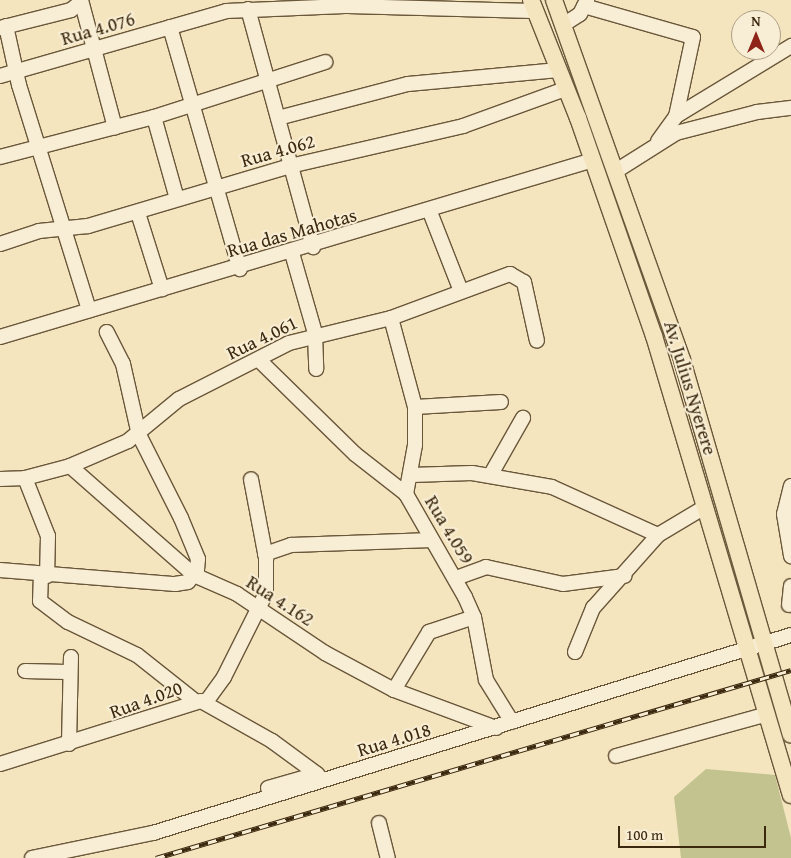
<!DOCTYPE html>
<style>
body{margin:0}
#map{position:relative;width:791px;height:858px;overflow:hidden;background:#f5e5bf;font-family:"Gentium Book Plus",serif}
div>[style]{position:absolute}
.green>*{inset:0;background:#c2c38e}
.roads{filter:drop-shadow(1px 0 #6a573a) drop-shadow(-1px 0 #6a573a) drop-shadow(0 1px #6a573a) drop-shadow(0 -1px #6a573a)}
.minor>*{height:14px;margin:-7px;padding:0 7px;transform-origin:7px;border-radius:7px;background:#f8eed5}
.major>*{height:16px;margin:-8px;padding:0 8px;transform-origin:8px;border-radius:8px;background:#f5e5bf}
.rail>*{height:5px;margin-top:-2.5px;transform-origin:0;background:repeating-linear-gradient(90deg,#f8eed5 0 9px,#3b280e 0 18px);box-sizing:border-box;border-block:1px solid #3b280e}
span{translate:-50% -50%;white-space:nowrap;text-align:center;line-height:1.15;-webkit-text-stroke:4px #f8eed5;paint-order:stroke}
.street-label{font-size:19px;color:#3b280e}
.north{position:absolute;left:731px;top:10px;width:50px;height:50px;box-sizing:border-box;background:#f8eed5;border:1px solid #ac9f85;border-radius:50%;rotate:0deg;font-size:14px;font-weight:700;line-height:20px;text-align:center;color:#3b280e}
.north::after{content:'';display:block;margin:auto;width:18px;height:22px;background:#8f2418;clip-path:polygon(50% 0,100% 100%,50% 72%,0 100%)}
.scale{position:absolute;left:618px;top:826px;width:148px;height:22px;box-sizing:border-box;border:2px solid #3b280e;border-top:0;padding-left:6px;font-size:15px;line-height:18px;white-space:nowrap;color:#3b280e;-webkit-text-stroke:4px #f8eed5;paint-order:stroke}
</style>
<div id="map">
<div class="green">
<div style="clip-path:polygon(706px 769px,775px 775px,791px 838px,791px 858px,681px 858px,674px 797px)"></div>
</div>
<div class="roads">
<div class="minor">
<div style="left:81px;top:0;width:132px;rotate:75.1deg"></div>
<div style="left:584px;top:6px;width:113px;rotate:15.9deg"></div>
<div style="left:693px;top:37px;width:81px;rotate:102.1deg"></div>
<div style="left:248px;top:9px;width:247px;rotate:74.7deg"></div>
<div style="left:563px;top:25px;width:20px;rotate:-33deg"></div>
<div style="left:580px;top:14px;width:16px;rotate:-63deg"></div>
<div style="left:6px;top:26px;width:60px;rotate:77.6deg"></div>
<div style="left:19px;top:85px;width:236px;rotate:72.7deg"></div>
<div style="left:170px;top:27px;width:252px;rotate:73.9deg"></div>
<div style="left:0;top:28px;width:73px;rotate:-14.2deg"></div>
<div style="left:71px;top:10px;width:13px;rotate:-39deg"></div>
<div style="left:0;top:76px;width:235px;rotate:-16deg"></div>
<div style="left:226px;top:11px;width:119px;rotate:-2.4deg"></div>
<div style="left:345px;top:6px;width:190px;rotate:1.5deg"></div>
<div style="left:154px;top:117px;width:85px;rotate:74.3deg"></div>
<div style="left:278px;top:118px;width:134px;rotate:-14.7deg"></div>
<div style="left:408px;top:84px;width:151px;rotate:-5.3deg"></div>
<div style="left:658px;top:141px;width:31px;rotate:-54deg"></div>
<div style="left:676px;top:116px;width:135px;rotate:-31.3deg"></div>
<div style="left:0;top:157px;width:159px;rotate:-14.6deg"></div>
<div style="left:154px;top:117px;width:180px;rotate:-17.8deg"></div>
<div style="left:616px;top:171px;width:71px;rotate:-32.3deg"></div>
<div style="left:676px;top:133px;width:84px;rotate:-14.5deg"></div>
<div style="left:757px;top:112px;width:34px;rotate:-7deg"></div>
<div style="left:430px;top:212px;width:85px;rotate:68.6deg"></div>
<div style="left:138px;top:213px;width:80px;rotate:72.5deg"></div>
<div style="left:0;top:244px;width:41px;rotate:-18.4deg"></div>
<div style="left:39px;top:231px;width:49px;rotate:-5.8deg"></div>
<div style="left:88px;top:226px;width:211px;rotate:-16.5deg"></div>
<div style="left:290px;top:166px;width:178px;rotate:-13deg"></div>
<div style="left:463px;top:126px;width:109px;rotate:-19.9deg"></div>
<div style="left:292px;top:253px;width:83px;rotate:74deg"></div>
<div style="left:315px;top:333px;width:36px;rotate:88deg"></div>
<div style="left:391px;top:318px;width:92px;rotate:74.9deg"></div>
<div style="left:415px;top:407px;width:38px;rotate:90deg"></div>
<div style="left:415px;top:445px;width:50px;rotate:100.4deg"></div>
<div style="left:406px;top:494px;width:119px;rotate:60.2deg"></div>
<div style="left:465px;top:597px;width:22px;rotate:66deg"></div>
<div style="left:474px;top:617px;width:64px;rotate:79.2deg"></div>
<div style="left:486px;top:680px;width:49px;rotate:58.2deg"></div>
<div style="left:0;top:337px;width:619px;rotate:-16.62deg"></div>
<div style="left:260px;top:361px;width:133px;rotate:44.4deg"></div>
<div style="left:355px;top:454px;width:65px;rotate:38.1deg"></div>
<div style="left:415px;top:407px;width:86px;rotate:-3.3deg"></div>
<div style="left:70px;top:466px;width:165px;rotate:41.3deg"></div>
<div style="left:194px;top:575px;width:47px;rotate:23.8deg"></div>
<div style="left:237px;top:594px;width:106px;rotate:33.8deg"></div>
<div style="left:325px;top:653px;width:78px;rotate:28.2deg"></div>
<div style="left:394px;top:690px;width:109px;rotate:20.4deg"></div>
<div style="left:411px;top:475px;width:61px;rotate:-1.9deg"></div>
<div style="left:472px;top:473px;width:81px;rotate:9.9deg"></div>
<div style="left:552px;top:487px;width:116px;rotate:24.4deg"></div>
<div style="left:490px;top:476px;width:67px;rotate:-60.4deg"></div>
<div style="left:25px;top:478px;width:62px;rotate:68.4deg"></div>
<div style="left:48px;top:536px;width:40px;rotate:91.4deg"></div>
<div style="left:0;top:479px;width:25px;rotate:-2deg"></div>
<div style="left:25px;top:478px;width:47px;rotate:-14.9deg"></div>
<div style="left:70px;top:466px;width:63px;rotate:-23.3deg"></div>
<div style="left:128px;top:441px;width:66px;rotate:-39.5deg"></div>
<div style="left:179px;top:399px;width:123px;rotate:-27deg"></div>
<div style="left:289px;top:343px;width:105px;rotate:-13.8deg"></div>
<div style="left:391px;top:318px;width:127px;rotate:-20.3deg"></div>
<div style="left:510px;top:274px;width:16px;rotate:30deg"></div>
<div style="left:524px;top:282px;width:60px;rotate:77.6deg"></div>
<div style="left:791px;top:486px;width:29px;rotate:104deg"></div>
<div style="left:784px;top:514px;width:43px;rotate:80.5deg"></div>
<div style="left:265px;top:554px;width:28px;rotate:-19deg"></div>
<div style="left:291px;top:545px;width:141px;rotate:-2deg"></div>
<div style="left:0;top:570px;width:176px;rotate:4.6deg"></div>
<div style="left:175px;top:584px;width:13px;rotate:-9deg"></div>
<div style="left:188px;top:582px;width:15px;rotate:-53deg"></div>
<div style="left:197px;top:570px;width:11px;rotate:-85deg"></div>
<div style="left:198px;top:559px;width:44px;rotate:-112.5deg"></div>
<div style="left:181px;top:518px;width:93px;rotate:-116.8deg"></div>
<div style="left:139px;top:435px;width:73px;rotate:-102.7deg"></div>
<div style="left:123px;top:364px;width:36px;rotate:-117deg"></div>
<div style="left:41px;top:574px;width:27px;rotate:92deg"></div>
<div style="left:40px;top:601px;width:35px;rotate:37deg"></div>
<div style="left:68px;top:622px;width:76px;rotate:25.6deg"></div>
<div style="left:137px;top:655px;width:74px;rotate:38.4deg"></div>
<div style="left:456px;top:578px;width:32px;rotate:-20deg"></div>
<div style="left:486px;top:567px;width:79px;rotate:12.4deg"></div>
<div style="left:563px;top:584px;width:62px;rotate:-7.5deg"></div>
<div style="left:789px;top:605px;width:19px;rotate:-84deg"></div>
<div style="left:575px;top:652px;width:48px;rotate:-67.8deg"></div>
<div style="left:593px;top:608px;width:98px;rotate:-48.3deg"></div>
<div style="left:658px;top:535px;width:55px;rotate:-30.8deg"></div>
<div style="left:25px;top:671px;width:42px;rotate:1.4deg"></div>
<div style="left:394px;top:690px;width:68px;rotate:-58.9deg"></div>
<div style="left:429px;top:632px;width:47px;rotate:-18.4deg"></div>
<div style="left:206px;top:702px;width:31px;rotate:-54deg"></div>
<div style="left:224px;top:677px;width:94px;rotate:-63.4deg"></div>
<div style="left:266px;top:593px;width:35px;rotate:-90deg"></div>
<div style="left:266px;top:558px;width:80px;rotate:-100.8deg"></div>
<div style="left:69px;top:744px;width:87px;rotate:-88.7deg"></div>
<div style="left:616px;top:756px;width:157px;rotate:-15.5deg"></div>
<div style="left:0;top:764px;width:211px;rotate:-17.4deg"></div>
<div style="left:201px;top:701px;width:81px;rotate:29.4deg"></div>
<div style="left:272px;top:741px;width:56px;rotate:36.3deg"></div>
<div style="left:268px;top:788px;width:51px;rotate:-15.9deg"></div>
<div style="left:379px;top:823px;width:36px;rotate:76deg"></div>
<div style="left:32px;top:858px;width:124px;rotate:-11.7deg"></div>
<div style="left:153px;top:833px;width:668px;rotate:-17.24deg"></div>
</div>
<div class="major">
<div style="left:531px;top:0;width:127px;rotate:68.3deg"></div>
<div style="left:578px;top:118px;width:231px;rotate:70.8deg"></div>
<div style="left:654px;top:336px;width:479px;rotate:73.4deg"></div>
<div style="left:554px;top:0;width:382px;rotate:70.4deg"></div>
<div style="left:682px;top:360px;width:390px;rotate:73.8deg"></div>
</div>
</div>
<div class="rail">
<div style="left:156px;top:858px;width:662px;rotate:-16.49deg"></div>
</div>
<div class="street-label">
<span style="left:98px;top:29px;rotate:-16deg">Rua 4.076</span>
<span style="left:278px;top:151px;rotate:-16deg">Rua 4.062</span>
<span style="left:292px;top:233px;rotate:-16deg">Rua das Mahotas</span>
<span style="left:262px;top:338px;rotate:-26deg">Rua 4.061</span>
<span style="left:690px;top:388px;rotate:73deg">Av. Julius Nyerere</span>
<span style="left:449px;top:530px;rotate:59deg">Rua 4.059</span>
<span style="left:280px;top:601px;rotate:33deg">Rua 4.162</span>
<span style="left:146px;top:700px;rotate:-20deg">Rua 4.020</span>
<span style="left:394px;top:740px;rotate:-17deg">Rua 4.018</span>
</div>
<div class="north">N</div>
<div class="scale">100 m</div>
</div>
